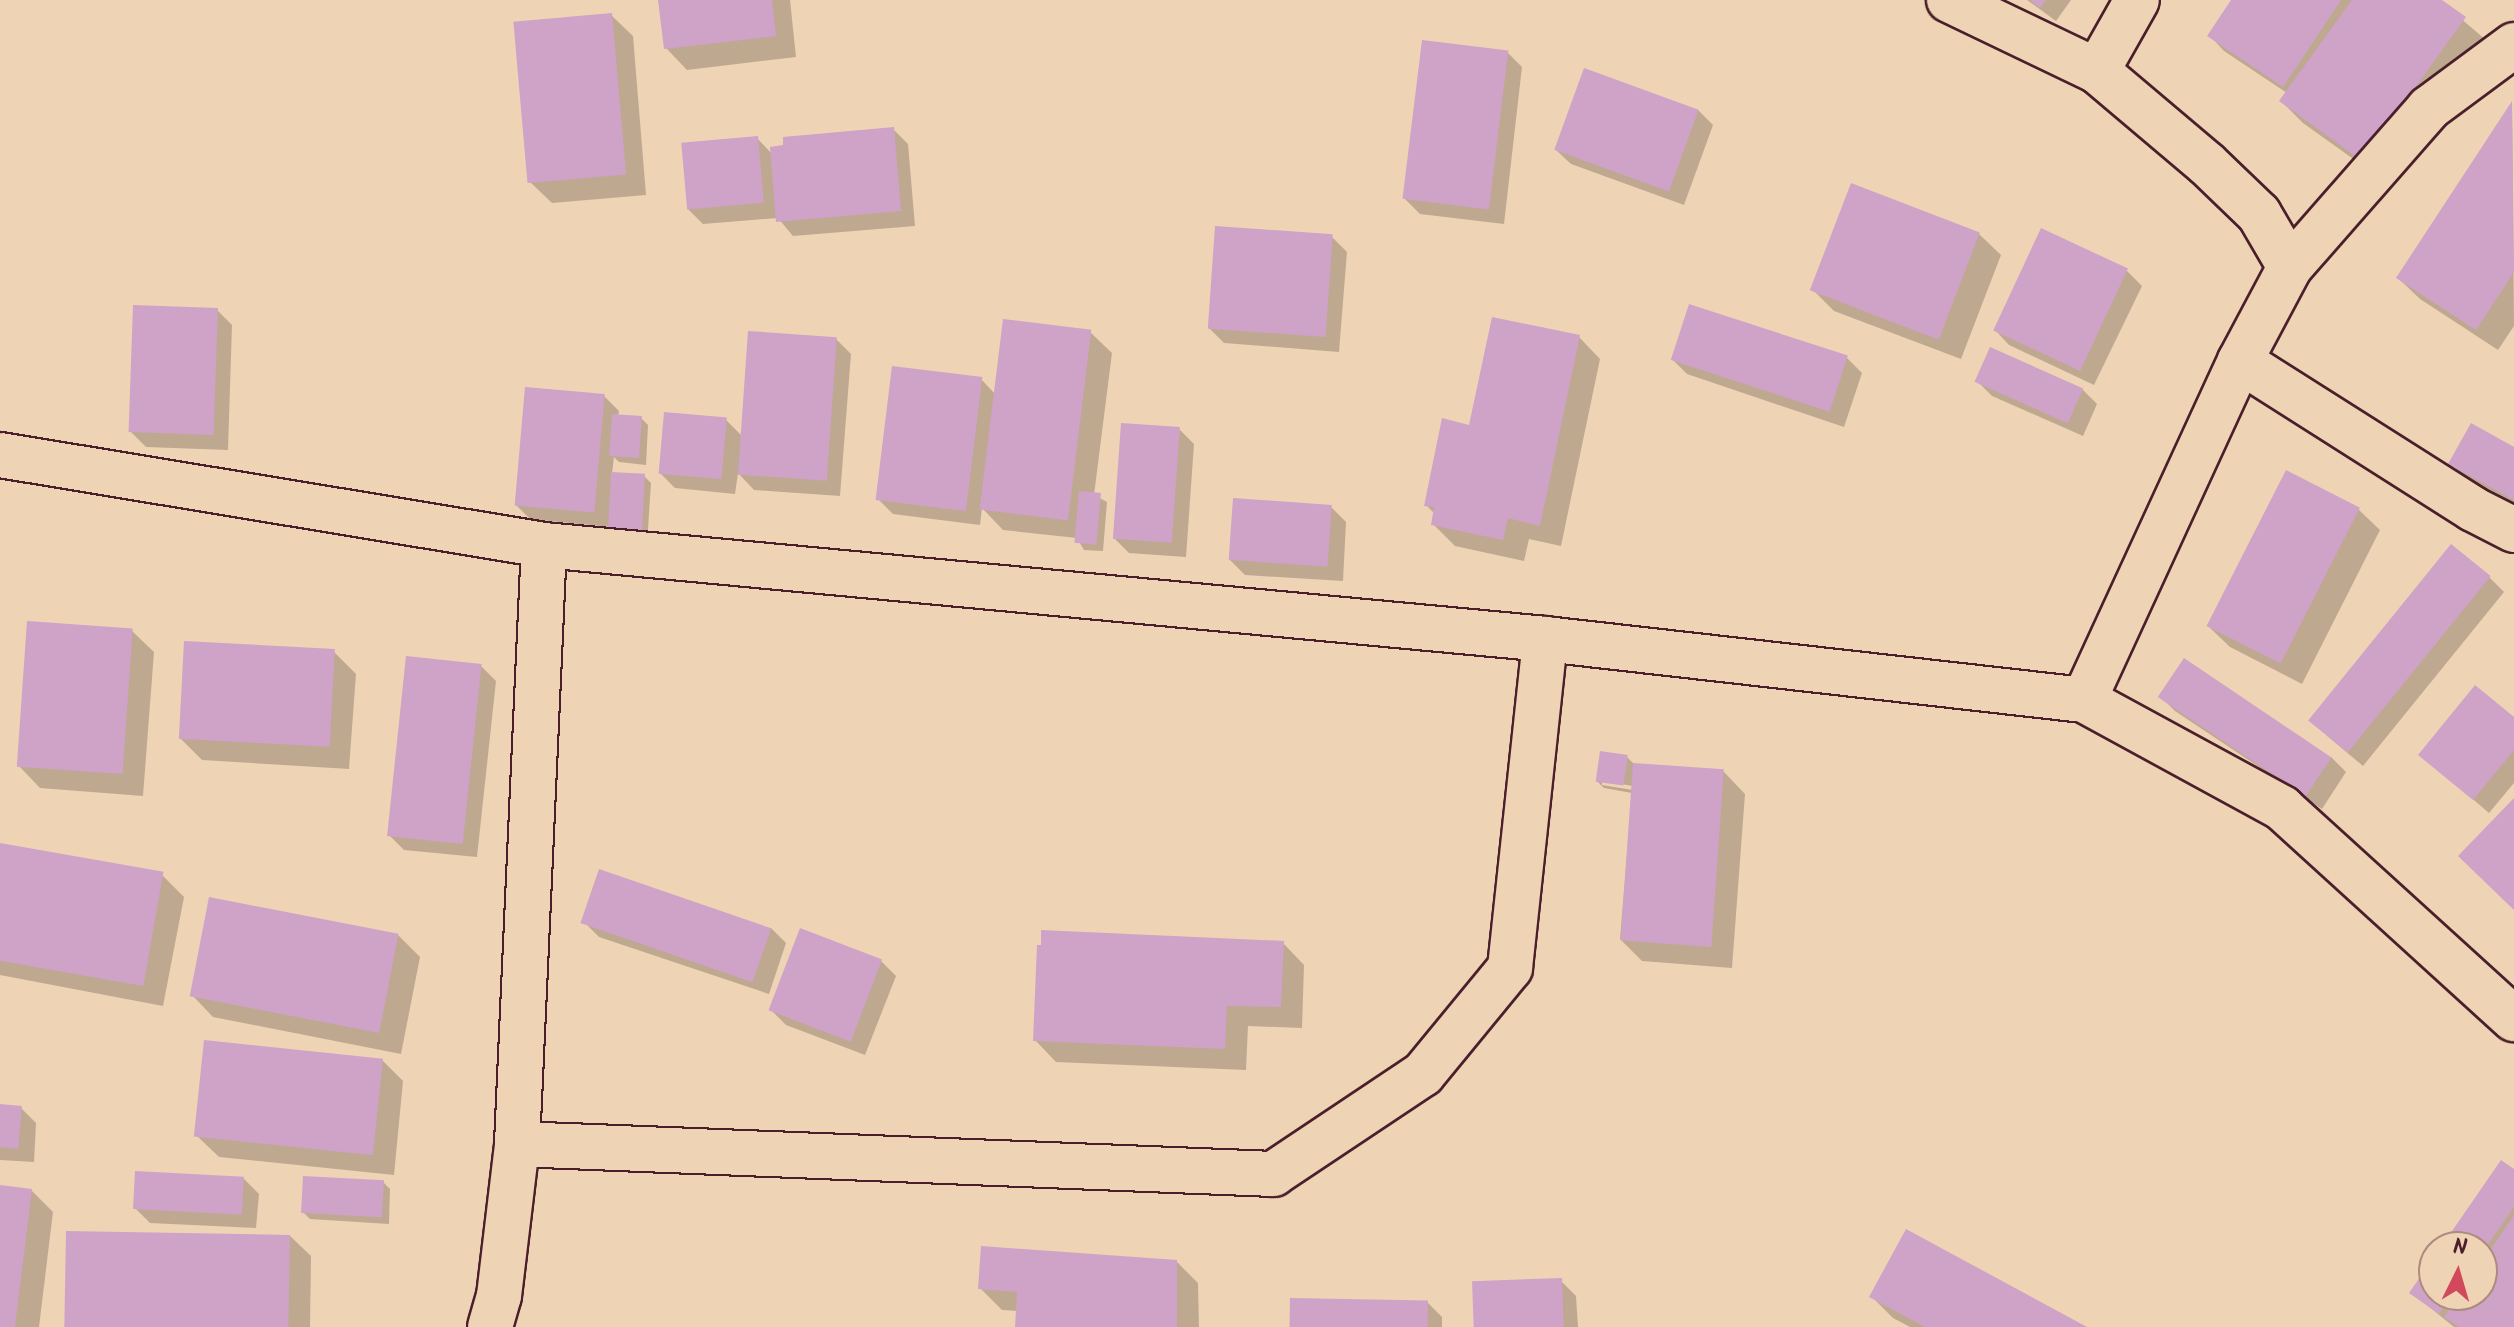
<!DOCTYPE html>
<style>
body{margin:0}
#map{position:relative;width:2514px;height:1327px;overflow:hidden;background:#efd3b5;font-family:Kalam,sans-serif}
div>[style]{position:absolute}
.shadow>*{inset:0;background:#0003}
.building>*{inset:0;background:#cea3c7;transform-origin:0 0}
.roads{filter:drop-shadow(2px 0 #4a1f2b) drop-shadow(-2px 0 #4a1f2b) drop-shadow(0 2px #4a1f2b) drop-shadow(0 -2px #4a1f2b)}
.minor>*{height:44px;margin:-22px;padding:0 22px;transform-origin:22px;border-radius:22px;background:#efd3b5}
span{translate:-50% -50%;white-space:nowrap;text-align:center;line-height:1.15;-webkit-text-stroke:8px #efd3b5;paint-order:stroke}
.north{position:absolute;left:2418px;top:1231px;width:80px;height:80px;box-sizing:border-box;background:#efd3b5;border:2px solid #ad8b7e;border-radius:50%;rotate:5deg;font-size:22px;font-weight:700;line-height:32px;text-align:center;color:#4a1f2b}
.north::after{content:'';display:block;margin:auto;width:28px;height:36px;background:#d1495b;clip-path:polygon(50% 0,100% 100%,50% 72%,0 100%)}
</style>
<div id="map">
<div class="shadow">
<div style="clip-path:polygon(660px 0,790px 0,796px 57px,687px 70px,666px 48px)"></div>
<div style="clip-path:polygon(2027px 0,2071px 0,2056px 21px)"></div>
<div style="clip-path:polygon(2234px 0,2439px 0,2486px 40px,2384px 181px,2303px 123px,2281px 101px,2287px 93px,2224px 51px,2210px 36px)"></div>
<div style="clip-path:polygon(611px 15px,633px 36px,646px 195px,552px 203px,530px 182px)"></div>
<div style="clip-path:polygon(1507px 52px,1522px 67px,1504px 224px,1420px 214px,1405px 199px)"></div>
<div style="clip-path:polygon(2512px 104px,2514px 326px,2498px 350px,2420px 299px,2398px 278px)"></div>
<div style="clip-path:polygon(1698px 110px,1713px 125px,1684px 205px,1571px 164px,1556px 150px)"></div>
<div style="clip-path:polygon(893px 129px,908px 144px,915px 226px,793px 236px,778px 218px,703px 224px,688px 209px,757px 138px,772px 154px,785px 147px)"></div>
<div style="clip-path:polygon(1979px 234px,2001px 255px,1961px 359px,1834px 311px,1813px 290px)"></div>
<div style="clip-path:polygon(1332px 237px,1347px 252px,1339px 352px,1224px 343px,1209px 328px)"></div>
<div style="clip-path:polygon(2127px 271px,2142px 286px,2094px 385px,2009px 345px,1995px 330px)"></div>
<div style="clip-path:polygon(217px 310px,232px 325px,228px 450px,146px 447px,131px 432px)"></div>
<div style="clip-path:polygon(1090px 332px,1112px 353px,1094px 495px,1107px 502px,1103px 551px,1084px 550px,1077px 538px,1003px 530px,982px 508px,980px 525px,893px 514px,878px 499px,981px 379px,995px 394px)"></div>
<div style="clip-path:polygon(1579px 337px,1600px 359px,1561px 546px,1529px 539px,1524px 561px,1455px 546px,1433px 524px,1435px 514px,1426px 505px,1471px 427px)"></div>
<div style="clip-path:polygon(836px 339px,851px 354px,840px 496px,754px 490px,738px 473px,735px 494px,675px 488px,660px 473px,726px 420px,742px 436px)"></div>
<div style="clip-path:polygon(1847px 358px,1862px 373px,1844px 427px,1687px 374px,1672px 359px)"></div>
<div style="clip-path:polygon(1977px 381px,2082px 389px,2097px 404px,2083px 436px,1992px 396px)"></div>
<div style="clip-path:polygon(604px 396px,619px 411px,618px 416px,641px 418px,648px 425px,646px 465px,619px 462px,614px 457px,612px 474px,644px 476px,651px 483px,647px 545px,610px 527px,530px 519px,515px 504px)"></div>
<div style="clip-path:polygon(1179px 429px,1194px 444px,1186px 557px,1129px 553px,1114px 538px)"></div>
<div style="clip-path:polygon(2514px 449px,2514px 505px,2466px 478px,2451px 463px)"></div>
<div style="clip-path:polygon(1331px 507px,1346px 522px,1343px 581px,1245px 575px,1230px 560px)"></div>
<div style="clip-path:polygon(2358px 509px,2380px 530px,2302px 684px,2230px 647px,2208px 626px)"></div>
<div style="clip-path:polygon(2489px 577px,2504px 592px,2363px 766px,2326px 735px)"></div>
<div style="clip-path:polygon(132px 631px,154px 652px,143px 796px,40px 788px,19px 766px)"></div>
<div style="clip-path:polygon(334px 652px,356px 674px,349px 769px,202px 760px,180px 738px)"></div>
<div style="clip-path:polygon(481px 666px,496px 681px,477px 857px,404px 850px,389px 835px)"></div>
<div style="clip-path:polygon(2160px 696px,2331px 757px,2346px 772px,2322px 809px,2175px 711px)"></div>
<div style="clip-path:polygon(2514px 720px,2514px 783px,2489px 813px,2421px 755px)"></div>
<div style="clip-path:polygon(evenodd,1627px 757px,1635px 765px,1724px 772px,1745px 794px,1732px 968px,1642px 961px,1620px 939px,1632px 793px,1604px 788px,1597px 781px,1627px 757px,1602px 781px,1633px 786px,1633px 790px,1602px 785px,1602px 781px)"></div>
<div style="clip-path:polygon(0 845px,162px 875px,184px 897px,163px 1006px,0 975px)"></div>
<div style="clip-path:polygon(584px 922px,771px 928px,786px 943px,769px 994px,599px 937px)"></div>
<div style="clip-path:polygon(398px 935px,420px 957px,401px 1054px,213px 1017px,192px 995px)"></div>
<div style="clip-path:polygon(1283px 943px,1304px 965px,1302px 1028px,1248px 1026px,1246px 1070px,1056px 1062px,1035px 1040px)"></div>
<div style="clip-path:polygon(881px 961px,896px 976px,865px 1055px,786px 1025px,771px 1010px)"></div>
<div style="clip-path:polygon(382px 1060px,403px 1081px,394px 1175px,219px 1157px,197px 1136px)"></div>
<div style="clip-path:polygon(0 1106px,21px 1108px,36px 1123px,34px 1162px,0 1160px)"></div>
<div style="clip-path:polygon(2514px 1171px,2514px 1327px,2454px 1327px,2412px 1293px,2434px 1261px,2434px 1295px,2482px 1295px,2482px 1247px,2443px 1247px)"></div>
<div style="clip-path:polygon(244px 1179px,259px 1194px,256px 1228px,150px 1223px,135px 1208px)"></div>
<div style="clip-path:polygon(383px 1182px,390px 1189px,389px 1224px,310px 1219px,303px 1212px)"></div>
<div style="clip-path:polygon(0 1187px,31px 1190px,53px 1212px,39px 1327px,0 1327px)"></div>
<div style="clip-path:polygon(289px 1235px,311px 1256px,310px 1327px,68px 1327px)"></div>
<div style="clip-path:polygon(1177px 1262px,1198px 1283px,1199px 1327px,1017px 1327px,1018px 1311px,1002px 1310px,980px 1288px)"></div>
<div style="clip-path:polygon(1561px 1281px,1576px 1296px,1578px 1327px,1476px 1327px)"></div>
<div style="clip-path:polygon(1872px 1297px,2082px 1327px,1910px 1327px,1893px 1318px)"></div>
<div style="clip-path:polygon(1427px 1302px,1442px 1317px,1442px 1327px,1291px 1327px)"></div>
</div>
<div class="building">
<div style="clip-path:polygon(658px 0,772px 0,776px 36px,664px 49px)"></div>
<div style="clip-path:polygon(2030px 0,2046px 0,2040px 8px)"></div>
<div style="clip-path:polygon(2231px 0,2341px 0,2283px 87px,2207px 36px)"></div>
<div style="clip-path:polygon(2352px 0,2442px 0,2466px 17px,2362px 161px,2279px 101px)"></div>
<div style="left:612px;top:13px;width:162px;height:99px;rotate:85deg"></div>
<div style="left:1422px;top:40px;width:87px;height:160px;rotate:7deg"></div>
<div style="left:1584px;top:68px;width:122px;height:87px;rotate:20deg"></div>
<div style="clip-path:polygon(2512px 101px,2514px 272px,2476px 330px,2396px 278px)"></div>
<div style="clip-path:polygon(894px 127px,901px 211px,776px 222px,770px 147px,783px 145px,783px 137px)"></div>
<div style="left:758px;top:136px;width:67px;height:77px;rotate:85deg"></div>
<div style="left:1851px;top:183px;width:138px;height:115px;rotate:21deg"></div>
<div style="left:1215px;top:226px;width:118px;height:103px;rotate:4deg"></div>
<div style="left:2041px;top:228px;width:96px;height:113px;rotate:25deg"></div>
<div style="left:1689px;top:304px;width:167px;height:59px;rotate:18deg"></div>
<div style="left:133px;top:305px;width:85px;height:127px;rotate:2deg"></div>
<div style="clip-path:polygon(1492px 317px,1580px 335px,1540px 526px,1508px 518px,1503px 540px,1431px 525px,1434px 507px,1424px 506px,1442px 418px,1469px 425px)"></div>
<div style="left:1003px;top:319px;width:89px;height:192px;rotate:7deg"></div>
<div style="left:748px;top:331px;width:89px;height:144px;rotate:4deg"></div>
<div style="left:1990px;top:347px;width:102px;height:38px;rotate:24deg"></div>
<div style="left:892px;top:366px;width:91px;height:135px;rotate:7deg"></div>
<div style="left:525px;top:387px;width:80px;height:119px;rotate:5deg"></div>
<div style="left:664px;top:412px;width:63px;height:62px;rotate:5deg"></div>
<div style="left:612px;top:414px;width:30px;height:42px;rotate:4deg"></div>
<div style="left:1121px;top:423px;width:59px;height:116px;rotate:4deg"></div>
<div style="clip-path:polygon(2471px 423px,2514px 447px,2514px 500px,2448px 464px)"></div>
<div style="left:2286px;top:470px;width:83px;height:175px;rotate:27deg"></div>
<div style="left:611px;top:472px;width:34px;height:65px;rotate:3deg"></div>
<div style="left:1079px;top:491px;width:22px;height:52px;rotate:5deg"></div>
<div style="left:1233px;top:498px;width:99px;height:62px;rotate:4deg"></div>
<div style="left:2451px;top:544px;width:51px;height:227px;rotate:39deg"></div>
<div style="left:27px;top:621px;width:106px;height:146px;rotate:4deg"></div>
<div style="left:184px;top:641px;width:151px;height:98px;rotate:3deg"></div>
<div style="left:406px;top:656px;width:76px;height:181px;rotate:6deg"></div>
<div style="left:2184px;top:658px;width:178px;height:47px;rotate:34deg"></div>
<div style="clip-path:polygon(2475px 685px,2514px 717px,2514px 750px,2473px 800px,2418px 755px)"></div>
<div style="left:1600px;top:751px;width:28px;height:31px;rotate:8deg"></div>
<div style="left:1633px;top:763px;width:91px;height:178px;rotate:4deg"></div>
<div style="clip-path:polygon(2514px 798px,2514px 910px,2458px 856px)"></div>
<div style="left:0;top:843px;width:166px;height:116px;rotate:10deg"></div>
<div style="left:599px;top:869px;width:182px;height:57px;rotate:19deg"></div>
<div style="left:209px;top:897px;width:193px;height:101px;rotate:11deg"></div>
<div style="left:800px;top:928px;width:88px;height:88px;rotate:21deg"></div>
<div style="clip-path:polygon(1041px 930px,1284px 941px,1281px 1007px,1227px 1006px,1225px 1049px,1033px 1041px,1037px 945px,1041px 945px)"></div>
<div style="left:204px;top:1040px;width:180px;height:97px;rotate:6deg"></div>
<div style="left:0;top:1104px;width:22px;height:43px;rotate:5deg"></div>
<div style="clip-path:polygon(2501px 1160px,2514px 1169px,2514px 1207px,2482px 1253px,2482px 1247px,2441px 1247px)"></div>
<div style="left:135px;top:1171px;width:109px;height:38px;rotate:3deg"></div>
<div style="left:303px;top:1176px;width:81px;height:37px;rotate:3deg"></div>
<div style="clip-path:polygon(0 1185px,32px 1189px,15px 1327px,0 1327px)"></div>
<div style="clip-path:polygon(2514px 1215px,2514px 1327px,2459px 1327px,2444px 1317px,2460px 1295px,2482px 1295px,2482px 1262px)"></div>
<div style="clip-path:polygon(1906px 1229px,2087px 1327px,1925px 1327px,1869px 1297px)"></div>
<div style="left:66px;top:1231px;width:224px;height:96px;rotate:1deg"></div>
<div style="clip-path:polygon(981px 1246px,1177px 1260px,1177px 1327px,1015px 1327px,1017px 1292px,978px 1289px)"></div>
<div style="clip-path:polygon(2434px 1257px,2434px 1295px,2452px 1295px,2439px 1314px,2409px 1293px)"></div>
<div style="left:1562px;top:1278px;width:49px;height:90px;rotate:88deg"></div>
<div style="left:1290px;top:1298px;width:138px;height:29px;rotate:1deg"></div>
</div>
<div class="roads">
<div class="minor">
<div style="left:1949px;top:0;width:164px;rotate:25.6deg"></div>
<div style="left:2097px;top:71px;width:144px;rotate:40.2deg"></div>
<div style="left:2207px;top:164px;width:72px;rotate:43.9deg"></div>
<div style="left:2259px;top:214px;width:61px;rotate:59.7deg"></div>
<div style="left:2097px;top:71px;width:81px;rotate:-60.6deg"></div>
<div style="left:2240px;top:361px;width:276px;rotate:32.4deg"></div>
<div style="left:2473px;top:509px;width:46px;rotate:27.1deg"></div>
<div style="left:0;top:455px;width:551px;rotate:9.39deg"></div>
<div style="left:544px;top:545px;width:1005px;rotate:5.36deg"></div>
<div style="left:1545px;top:639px;width:542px;rotate:6.46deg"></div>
<div style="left:2084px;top:700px;width:226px;rotate:28.6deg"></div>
<div style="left:2282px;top:808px;width:314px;rotate:42.3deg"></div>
<div style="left:2084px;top:700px;width:373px;rotate:-65.3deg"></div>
<div style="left:2240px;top:361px;width:106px;rotate:-62deg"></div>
<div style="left:2290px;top:267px;width:211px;rotate:-48.8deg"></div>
<div style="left:2429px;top:108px;width:106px;rotate:-36.5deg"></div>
<div style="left:517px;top:1144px;width:757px;rotate:2.27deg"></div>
<div style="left:1273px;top:1174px;width:180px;rotate:-33.7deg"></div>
<div style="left:1423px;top:1074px;width:137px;rotate:-50.6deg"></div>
<div style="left:1510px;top:968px;width:331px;rotate:-83.9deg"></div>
<div style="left:490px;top:1327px;width:32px;rotate:-74deg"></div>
<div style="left:499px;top:1296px;width:153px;rotate:-83.2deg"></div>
<div style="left:517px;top:1144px;width:600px;rotate:-87.42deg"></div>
</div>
</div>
<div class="north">N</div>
</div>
